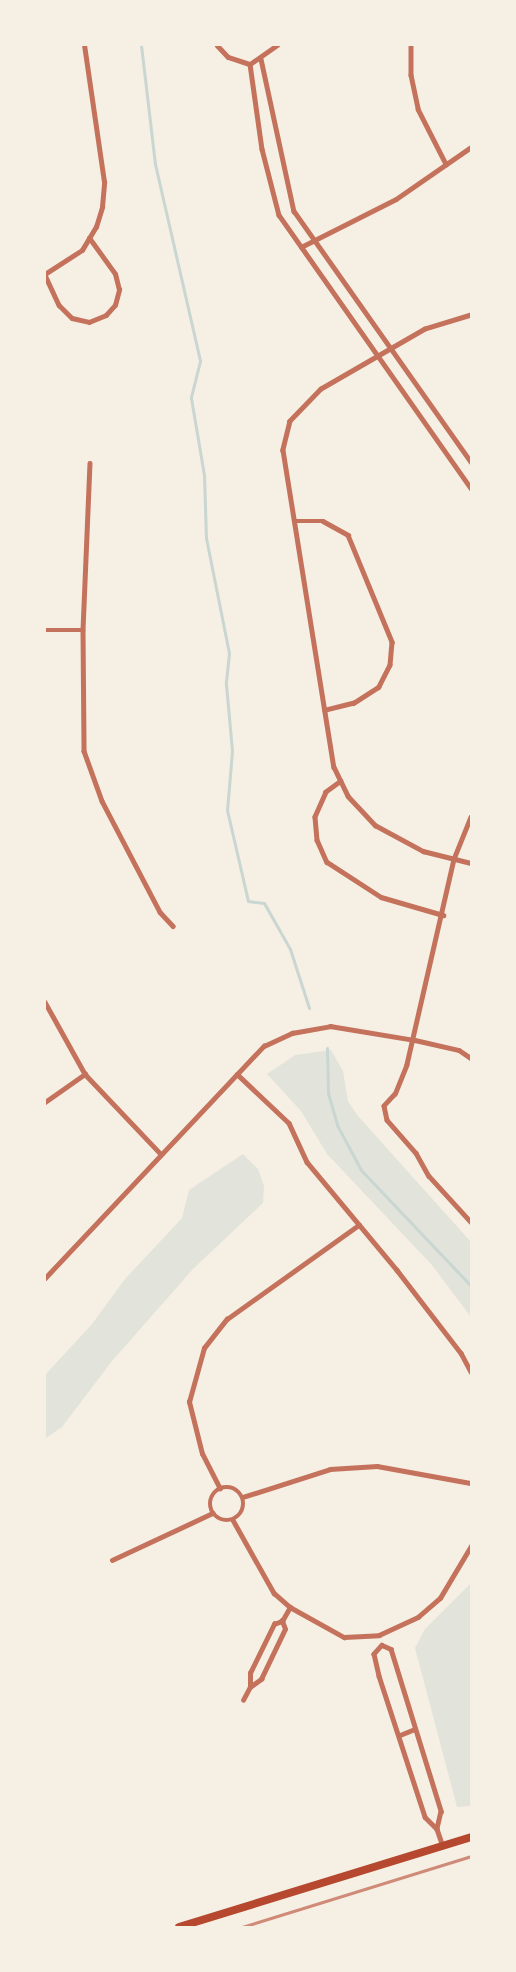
<!DOCTYPE html>
<style>
body{margin:0}
#map{position:relative;width:516px;height:1972px;overflow:hidden;background:#f6efe4;font-family:Inter,sans-serif}
div>[style]{position:absolute}
.green>*{inset:0;background:#e2e4dc}
.stream>*{height:3px;margin:-1.5px;padding:0 1.5px;transform-origin:1.5px;border-radius:1.5px;background:#c9d6d2}
.minor>*{height:4.5px;margin:-2.25px;padding:0 2.25px;transform-origin:2.25px;border-radius:2.25px;background:#c5725c}
.minor>.ring{margin:-2.25px;padding:0;box-sizing:content-box;background:none;border:4.5px solid #c5725c;border-radius:50%}
.primary>*{height:8px;margin:-4px;padding:0 4px;transform-origin:4px;border-radius:4px;background:#b5482f}
.rail>*{height:3px;margin:-1.5px;padding:0 1.5px;transform-origin:1.5px;border-radius:1.5px;background:#cf8b77}
span{translate:-50% -50%;white-space:nowrap;text-align:center;line-height:1.15;-webkit-text-stroke:4.5px #f6efe4;paint-order:stroke}
.frame{position:absolute;inset:0;border:46px solid #f6efe4;pointer-events:none}
</style>
<div id="map">
<div class="green">
<div style="clip-path:polygon(331px 1050px,343px 1071px,348px 1101px,358px 1116px,471px 1242px,471px 1317px,431px 1264px,327px 1154px,301px 1111px,267px 1074px,295px 1055px)"></div>
<div style="clip-path:polygon(243px 1154px,258px 1169px,264px 1186px,263px 1203px,194px 1268px,112px 1361px,62px 1427px,45px 1439px,45px 1375px,92px 1324px,125px 1279px,182px 1218px,189px 1190px)"></div>
<div style="clip-path:polygon(471px 1583px,471px 1806px,457px 1807px,415px 1648px,425px 1629px)"></div>
</div>
<div class="stream">
<div style="left:141px;top:45px;width:120px;rotate:83.3deg"></div>
<div style="left:155px;top:164px;width:202px;rotate:77.1deg"></div>
<div style="left:200px;top:361px;width:38px;rotate:104deg"></div>
<div style="left:191px;top:398px;width:78px;rotate:80.4deg"></div>
<div style="left:204px;top:475px;width:63px;rotate:88.2deg"></div>
<div style="left:206px;top:538px;width:117px;rotate:78.7deg"></div>
<div style="left:229px;top:653px;width:31px;rotate:96deg"></div>
<div style="left:226px;top:684px;width:67px;rotate:84.9deg"></div>
<div style="left:232px;top:751px;width:59px;rotate:94.8deg"></div>
<div style="left:227px;top:810px;width:93px;rotate:77deg"></div>
<div style="left:248px;top:901px;width:16px;rotate:7deg"></div>
<div style="left:264px;top:903px;width:53px;rotate:60.5deg"></div>
<div style="left:290px;top:949px;width:62px;rotate:72.1deg"></div>
<div style="left:327px;top:1048px;width:45px;rotate:88.7deg"></div>
<div style="left:328px;top:1093px;width:33px;rotate:74deg"></div>
<div style="left:337px;top:1125px;width:51px;rotate:61.9deg"></div>
<div style="left:361px;top:1170px;width:160px;rotate:46.5deg"></div>
</div>
<div class="minor">
<div style="left:217px;top:45px;width:16px;rotate:47deg"></div>
<div style="left:228px;top:57px;width:23px;rotate:18deg"></div>
<div style="left:250px;top:64px;width:33px;rotate:-35deg"></div>
<div style="left:411px;top:45px;width:30px;rotate:90deg"></div>
<div style="left:411px;top:75px;width:35px;rotate:78deg"></div>
<div style="left:418px;top:109px;width:62px;rotate:63deg"></div>
<div style="left:261px;top:59px;width:156px;rotate:77.8deg"></div>
<div style="left:294px;top:211px;width:307px;rotate:54.8deg"></div>
<div style="left:250px;top:64px;width:86px;rotate:82deg"></div>
<div style="left:262px;top:149px;width:68px;rotate:75.6deg"></div>
<div style="left:279px;top:215px;width:334px;rotate:54.9deg"></div>
<div style="left:301px;top:247px;width:106px;rotate:-26.8deg"></div>
<div style="left:396px;top:199px;width:91px;rotate:-34.7deg"></div>
<div style="left:45px;top:274px;width:44px;rotate:-33deg"></div>
<div style="left:82px;top:250px;width:27px;rotate:-59deg"></div>
<div style="left:96px;top:227px;width:21px;rotate:-73deg"></div>
<div style="left:102px;top:207px;width:25px;rotate:-85deg"></div>
<div style="left:104px;top:182px;width:138px;rotate:-98.3deg"></div>
<div style="left:45px;top:275px;width:33px;rotate:65deg"></div>
<div style="left:59px;top:305px;width:18px;rotate:45deg"></div>
<div style="left:72px;top:318px;width:17px;rotate:13deg"></div>
<div style="left:89px;top:322px;width:18px;rotate:-22deg"></div>
<div style="left:106px;top:315px;width:13px;rotate:-48deg"></div>
<div style="left:115px;top:305px;width:16px;rotate:-75deg"></div>
<div style="left:119px;top:290px;width:16px;rotate:-104deg"></div>
<div style="left:115px;top:274px;width:44px;rotate:-125.8deg"></div>
<div style="left:471px;top:315px;width:48px;rotate:163.1deg"></div>
<div style="left:425px;top:329px;width:120px;rotate:150deg"></div>
<div style="left:321px;top:389px;width:45px;rotate:134.1deg"></div>
<div style="left:290px;top:421px;width:30px;rotate:104deg"></div>
<div style="left:283px;top:450px;width:321px;rotate:80.9deg"></div>
<div style="left:334px;top:767px;width:32px;rotate:64deg"></div>
<div style="left:348px;top:796px;width:40px;rotate:47deg"></div>
<div style="left:375px;top:825px;width:55px;rotate:28.4deg"></div>
<div style="left:423px;top:851px;width:49px;rotate:14deg"></div>
<div style="left:90px;top:463px;width:167px;rotate:92.4deg"></div>
<div style="left:83px;top:630px;width:121px;rotate:89.5deg"></div>
<div style="left:84px;top:751px;width:53px;rotate:70.2deg"></div>
<div style="left:102px;top:801px;width:125px;rotate:62.4deg"></div>
<div style="left:160px;top:912px;width:19px;rotate:47deg"></div>
<div style="left:295px;top:521px;width:28px"></div>
<div style="left:323px;top:521px;width:29px;rotate:29deg"></div>
<div style="left:348px;top:535px;width:116px;rotate:67.6deg"></div>
<div style="left:392px;top:642px;width:23px;rotate:95deg"></div>
<div style="left:390px;top:665px;width:25px;rotate:117deg"></div>
<div style="left:379px;top:687px;width:30px;rotate:147deg"></div>
<div style="left:354px;top:703px;width:30px;rotate:166deg"></div>
<div style="left:45px;top:630px;width:38px"></div>
<div style="left:341px;top:781px;width:19px;rotate:144deg"></div>
<div style="left:326px;top:792px;width:27px;rotate:114deg"></div>
<div style="left:315px;top:817px;width:23px;rotate:85deg"></div>
<div style="left:317px;top:840px;width:24px;rotate:66deg"></div>
<div style="left:327px;top:862px;width:64px;rotate:32.9deg"></div>
<div style="left:381px;top:897px;width:65px;rotate:16.2deg"></div>
<div style="left:471px;top:817px;width:45px;rotate:112deg"></div>
<div style="left:454px;top:859px;width:211px;rotate:102.9deg"></div>
<div style="left:407px;top:1065px;width:31px;rotate:112deg"></div>
<div style="left:395px;top:1094px;width:16px;rotate:133deg"></div>
<div style="left:384px;top:1106px;width:14px;rotate:78deg"></div>
<div style="left:387px;top:1120px;width:44px;rotate:48.7deg"></div>
<div style="left:416px;top:1153px;width:26px;rotate:61deg"></div>
<div style="left:429px;top:1176px;width:62px;rotate:47.6deg"></div>
<div style="left:45px;top:1002px;width:82px;rotate:60.9deg"></div>
<div style="left:85px;top:1074px;width:109px;rotate:46.5deg"></div>
<div style="left:237px;top:1074px;width:71px;rotate:43.3deg"></div>
<div style="left:289px;top:1123px;width:43px;rotate:65.2deg"></div>
<div style="left:307px;top:1162px;width:141px;rotate:50.2deg"></div>
<div style="left:397px;top:1270px;width:105px;rotate:52.4deg"></div>
<div style="left:461px;top:1353px;width:21px;rotate:62deg"></div>
<div style="left:45px;top:1102px;width:49px;rotate:-35deg"></div>
<div style="left:45px;top:1278px;width:319px;rotate:-46.7deg"></div>
<div style="left:264px;top:1046px;width:31px;rotate:-25deg"></div>
<div style="left:292px;top:1033px;width:39px;rotate:-10deg"></div>
<div style="left:330px;top:1026px;width:86px;rotate:9.4deg"></div>
<div style="left:415px;top:1040px;width:45px;rotate:12.8deg"></div>
<div style="left:459px;top:1050px;width:14px;rotate:34deg"></div>
<div class="ring" style="left:210px;top:1487px;width:29.5px;height:29.5px"></div>
<div style="left:220px;top:1489px;width:39px;rotate:-117deg"></div>
<div style="left:202px;top:1454px;width:54px;rotate:-104deg"></div>
<div style="left:189px;top:1402px;width:56px;rotate:-74.5deg"></div>
<div style="left:204px;top:1348px;width:37px;rotate:-52deg"></div>
<div style="left:227px;top:1319px;width:162px;rotate:-35.5deg"></div>
<div style="left:243px;top:1497px;width:91px;rotate:-17.8deg"></div>
<div style="left:330px;top:1469px;width:47px;rotate:-3.7deg"></div>
<div style="left:377px;top:1466px;width:96px;rotate:10.3deg"></div>
<div style="left:233px;top:1520px;width:84px;rotate:60.7deg"></div>
<div style="left:274px;top:1593px;width:21px;rotate:41deg"></div>
<div style="left:290px;top:1607px;width:62px;rotate:29.1deg"></div>
<div style="left:344px;top:1637px;width:35px;rotate:-3deg"></div>
<div style="left:379px;top:1635px;width:43px;rotate:-24.8deg"></div>
<div style="left:418px;top:1617px;width:29px;rotate:-41deg"></div>
<div style="left:440px;top:1598px;width:61px;rotate:-59.2deg"></div>
<div style="left:112px;top:1560px;width:111px;rotate:-25deg"></div>
<div style="left:382px;top:1645px;width:12px;rotate:132deg"></div>
<div style="left:374px;top:1654px;width:23px;rotate:77deg"></div>
<div style="left:379px;top:1676px;width:148px;rotate:71.9deg"></div>
<div style="left:425px;top:1817px;width:17px;rotate:45deg"></div>
<div style="left:437px;top:1829px;width:18px;rotate:71deg"></div>
<div style="left:382px;top:1645px;width:10px;rotate:24deg"></div>
<div style="left:391px;top:1649px;width:170px;rotate:72.8deg"></div>
<div style="left:441px;top:1811px;width:18px;rotate:103deg"></div>
<div style="left:250px;top:1687px;width:14px;rotate:-90deg"></div>
<div style="left:250px;top:1673px;width:55px;rotate:-63.9deg"></div>
<div style="left:274px;top:1624px;width:9px;rotate:-21deg"></div>
<div style="left:282px;top:1621px;width:16px;rotate:-60deg"></div>
<div style="left:243px;top:1700px;width:15px;rotate:-62deg"></div>
<div style="left:250px;top:1687px;width:14px;rotate:-36deg"></div>
<div style="left:261px;top:1679px;width:55px;rotate:-64.4deg"></div>
<div style="left:285px;top:1629px;width:9px;rotate:-111deg"></div>
<div style="left:400px;top:1735px;width:16px;rotate:-22deg"></div>
</div>
<div class="primary">
<div style="left:179px;top:1927px;width:306px;rotate:-17.1deg"></div>
</div>
<div class="rail">
<div style="left:242px;top:1927px;width:240px;rotate:-17.2deg"></div>
</div>
<div class="frame"></div>
</div>
